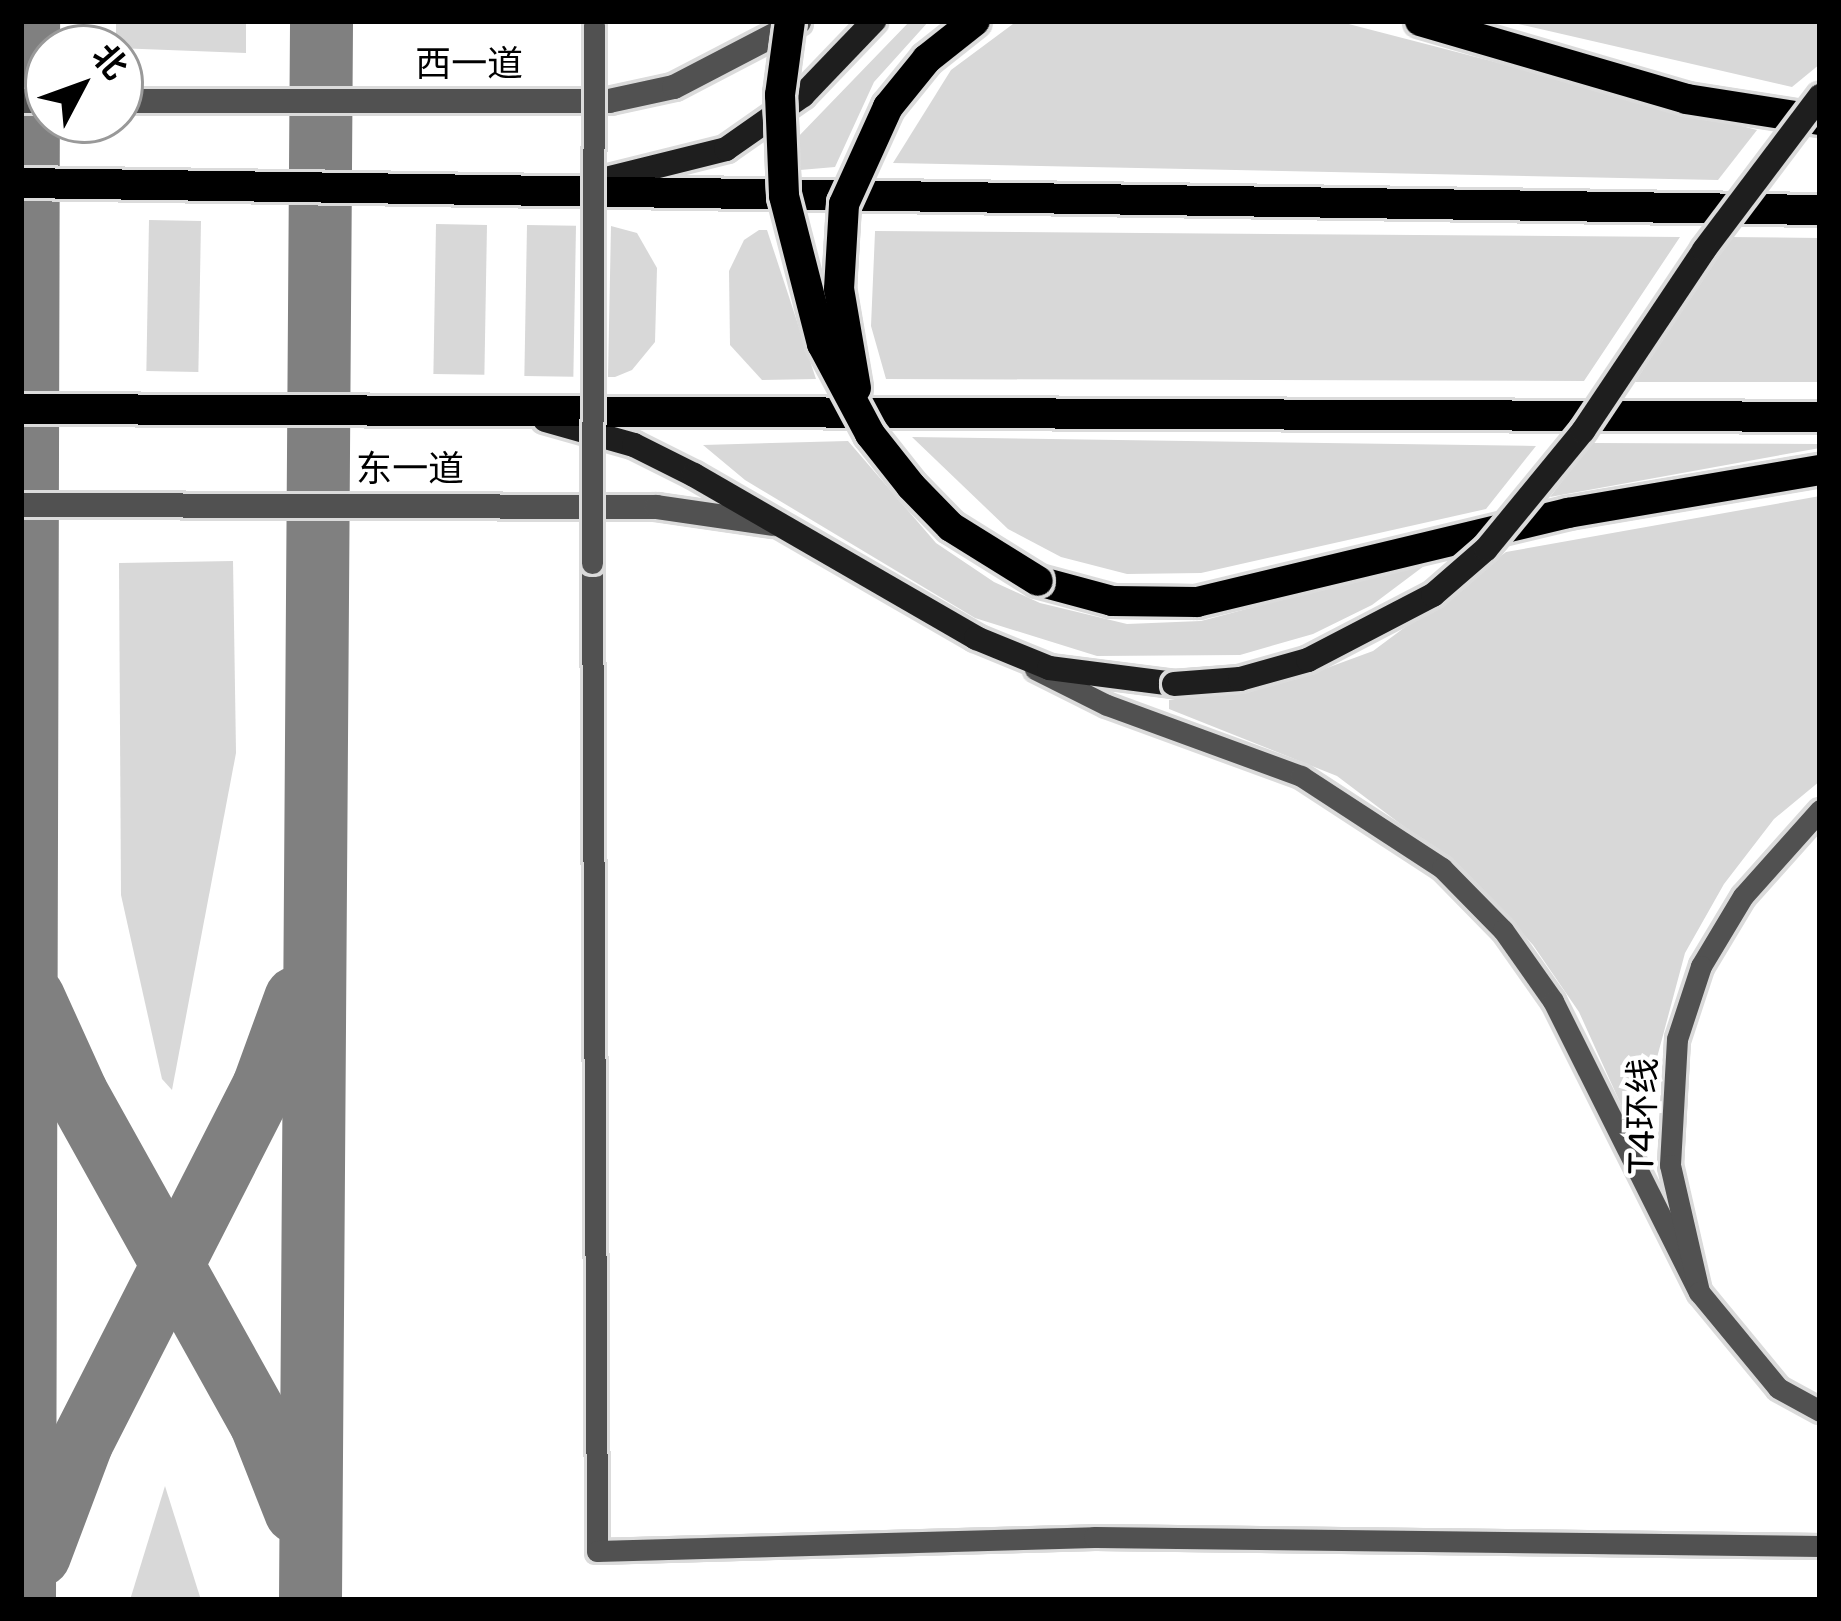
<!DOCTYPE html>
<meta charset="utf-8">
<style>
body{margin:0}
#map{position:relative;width:1841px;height:1621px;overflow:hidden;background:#fff;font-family:"Varela Round","Noto Sans SC",sans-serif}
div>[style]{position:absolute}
.green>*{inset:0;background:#d8d8d8;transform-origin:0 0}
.taxiway>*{height:63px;margin:-31.5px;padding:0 31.5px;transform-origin:31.5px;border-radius:31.5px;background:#808080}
.roads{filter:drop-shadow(3px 0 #dbdbdb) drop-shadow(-3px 0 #dbdbdb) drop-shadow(0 3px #dbdbdb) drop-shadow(0 -3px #dbdbdb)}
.minor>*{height:21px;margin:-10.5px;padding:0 10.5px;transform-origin:10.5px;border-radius:10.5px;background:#515151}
.tertiary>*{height:24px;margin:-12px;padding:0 12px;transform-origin:12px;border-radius:12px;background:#515151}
.secondary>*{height:24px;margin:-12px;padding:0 12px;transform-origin:12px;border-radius:12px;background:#1e1e1e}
.primary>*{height:30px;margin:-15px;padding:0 15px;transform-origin:15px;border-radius:15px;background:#000}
.bridges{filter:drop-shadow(3px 0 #dbdbdb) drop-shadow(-3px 0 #dbdbdb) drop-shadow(0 3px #dbdbdb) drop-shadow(0 -3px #dbdbdb)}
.minor-bridge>*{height:21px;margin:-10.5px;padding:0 10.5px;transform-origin:10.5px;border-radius:10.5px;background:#515151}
.secondary-bridge>*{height:24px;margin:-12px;padding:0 12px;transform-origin:12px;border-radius:12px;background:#1e1e1e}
.primary-bridge>*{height:30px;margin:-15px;padding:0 15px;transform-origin:15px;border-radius:15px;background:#000}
span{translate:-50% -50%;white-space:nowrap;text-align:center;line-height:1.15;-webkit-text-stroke:9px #fff;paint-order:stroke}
.street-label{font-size:36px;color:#000}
.frame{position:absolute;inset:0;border:24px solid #000;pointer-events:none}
.north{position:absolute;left:24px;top:24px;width:120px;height:120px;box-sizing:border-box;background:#fff;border:3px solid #999;border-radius:50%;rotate:49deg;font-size:33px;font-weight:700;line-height:48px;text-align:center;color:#000}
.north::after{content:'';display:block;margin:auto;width:42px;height:54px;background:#000;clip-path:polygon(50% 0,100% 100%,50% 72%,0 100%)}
</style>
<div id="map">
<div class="green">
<div style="clip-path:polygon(116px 21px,246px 21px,246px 53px,116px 48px)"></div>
<div style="clip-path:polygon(910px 21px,929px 21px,874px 82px,835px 167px,800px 170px,796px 139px)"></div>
<div style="clip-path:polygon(1017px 21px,1337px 21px,1757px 130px,1718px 180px,893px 163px,951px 70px)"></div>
<div style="clip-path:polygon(1505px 21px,1820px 21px,1820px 64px,1792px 87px)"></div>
<div style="left:149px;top:220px;width:52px;height:151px;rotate:1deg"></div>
<div style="left:436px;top:224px;width:51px;height:150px;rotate:1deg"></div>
<div style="left:527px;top:225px;width:49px;height:151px;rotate:1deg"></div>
<div style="clip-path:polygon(611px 226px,637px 233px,657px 268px,655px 342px,632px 370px,615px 377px,608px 377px)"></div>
<div style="clip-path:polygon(759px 230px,767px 230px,816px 379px,762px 380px,730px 345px,729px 271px,744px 240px)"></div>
<div style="clip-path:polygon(875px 232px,875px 231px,1680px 237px,1584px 381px,886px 379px,871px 326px)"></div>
<div style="clip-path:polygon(1729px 237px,1820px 238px,1820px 382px,1635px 382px)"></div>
<div style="clip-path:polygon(912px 437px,1536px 446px,1486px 509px,1201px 573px,1127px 574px,1061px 557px,1008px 529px)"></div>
<div style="clip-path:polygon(848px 441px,936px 543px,994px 582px,1040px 603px,1127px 624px,1201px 621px,1432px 560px,1372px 605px,1313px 634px,1240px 655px,1097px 656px,975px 618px,745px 480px,703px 445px)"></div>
<div style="clip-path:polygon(1591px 443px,1817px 444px,1820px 448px,1550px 497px)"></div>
<div style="clip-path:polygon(1820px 496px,1820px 781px,1774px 819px,1724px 884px,1685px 953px,1647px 1095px,1649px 1150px,1642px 1151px,1579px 1012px,1533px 945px,1468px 875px,1337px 776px,1169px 709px,1169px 700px,1297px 679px,1373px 651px,1506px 552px)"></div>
<div style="clip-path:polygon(233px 561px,236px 753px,172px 1090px,162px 1079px,121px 895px,119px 563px)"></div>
<div style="clip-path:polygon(165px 1486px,201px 1600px,130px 1600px)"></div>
</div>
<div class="taxiway">
<div style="left:33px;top:997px;width:104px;rotate:65.6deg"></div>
<div style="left:76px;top:1092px;width:378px;rotate:60.9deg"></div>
<div style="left:260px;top:1422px;width:96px;rotate:68.5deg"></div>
<div style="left:39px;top:1555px;width:120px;rotate:-69.4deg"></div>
<div style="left:81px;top:1443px;width:401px;rotate:-63deg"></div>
<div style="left:263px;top:1086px;width:94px;rotate:-70deg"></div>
<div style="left:24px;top:1600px;width:1579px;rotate:-89.85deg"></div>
<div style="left:310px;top:1600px;width:1579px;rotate:-89.6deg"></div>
</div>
<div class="roads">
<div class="minor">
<div style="left:592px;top:563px;width:988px;rotate:89.71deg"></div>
<div style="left:597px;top:1551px;width:497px;rotate:-1.6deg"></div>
<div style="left:1094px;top:1537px;width:726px;rotate:0.71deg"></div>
<div style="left:1035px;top:669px;width:80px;rotate:26.6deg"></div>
<div style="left:1107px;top:705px;width:207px;rotate:20.1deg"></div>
<div style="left:1301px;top:776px;width:168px;rotate:33.1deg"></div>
<div style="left:1442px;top:868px;width:87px;rotate:45.5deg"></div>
<div style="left:1503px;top:930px;width:87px;rotate:54.8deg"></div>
<div style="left:1553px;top:1001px;width:326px;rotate:63.4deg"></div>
<div style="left:1820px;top:810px;width:115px;rotate:131.8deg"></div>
<div style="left:1743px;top:896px;width:82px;rotate:121deg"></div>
<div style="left:1701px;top:966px;width:77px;rotate:108.2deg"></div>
<div style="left:1677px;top:1039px;width:126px;rotate:93.2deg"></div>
<div style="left:1670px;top:1165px;width:130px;rotate:77.1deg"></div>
<div style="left:1699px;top:1292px;width:124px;rotate:50.5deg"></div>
<div style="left:1778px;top:1388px;width:48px;rotate:28.7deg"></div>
</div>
<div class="tertiary">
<div style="left:21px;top:101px;width:27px"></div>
<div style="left:120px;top:101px;width:489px"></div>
<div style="left:609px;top:101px;width:66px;rotate:-12.2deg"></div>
<div style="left:674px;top:87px;width:141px;rotate:-27.5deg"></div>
<div style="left:21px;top:505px;width:636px;rotate:0.18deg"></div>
<div style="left:657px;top:507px;width:117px;rotate:8.3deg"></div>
</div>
<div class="secondary">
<div style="left:594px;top:182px;width:136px;rotate:-14deg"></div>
<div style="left:726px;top:149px;width:94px;rotate:-35deg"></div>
<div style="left:803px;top:95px;width:103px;rotate:-46.2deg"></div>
<div style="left:545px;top:420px;width:92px;rotate:15.7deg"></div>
<div style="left:634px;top:445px;width:67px;rotate:26.6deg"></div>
<div style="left:694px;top:475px;width:326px;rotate:30deg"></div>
<div style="left:976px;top:638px;width:79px;rotate:22.3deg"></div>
<div style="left:1049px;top:668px;width:126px;rotate:7.3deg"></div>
</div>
<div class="primary">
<div style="left:1420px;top:21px;width:277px;rotate:16.3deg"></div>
<div style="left:1686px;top:99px;width:136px;rotate:8.9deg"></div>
<div style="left:21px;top:183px;width:1799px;rotate:0.86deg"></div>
<div style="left:21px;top:409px;width:1799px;rotate:0.25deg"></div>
<div style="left:1038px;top:581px;width:77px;rotate:15.1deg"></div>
<div style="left:1112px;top:601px;width:85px;rotate:0.7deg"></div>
<div style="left:1197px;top:602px;width:382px;rotate:-13.5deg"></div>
<div style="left:1568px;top:513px;width:256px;rotate:-9.7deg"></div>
</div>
</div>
<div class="bridges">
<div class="minor-bridge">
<div style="left:592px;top:563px;width:538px;rotate:-89.79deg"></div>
</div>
<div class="secondary-bridge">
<div style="left:1174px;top:684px;width:66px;rotate:-4.3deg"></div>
<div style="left:1240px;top:679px;width:71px;rotate:-15.6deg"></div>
<div style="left:1308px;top:660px;width:141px;rotate:-27.5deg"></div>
<div style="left:1433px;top:595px;width:70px;rotate:-41deg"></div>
<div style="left:1486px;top:549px;width:153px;rotate:-50.6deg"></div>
<div style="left:1583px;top:431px;width:218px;rotate:-56.2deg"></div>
<div style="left:1704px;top:250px;width:193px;rotate:-53deg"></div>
</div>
<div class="primary-bridge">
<div style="left:790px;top:21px;width:75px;rotate:97.7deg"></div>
<div style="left:780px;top:95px;width:101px;rotate:87.7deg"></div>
<div style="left:784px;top:196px;width:153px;rotate:75.6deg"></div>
<div style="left:822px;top:344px;width:102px;rotate:61.9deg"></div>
<div style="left:870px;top:434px;width:66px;rotate:51.7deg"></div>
<div style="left:911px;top:486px;width:57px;rotate:45.7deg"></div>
<div style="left:951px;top:527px;width:102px;rotate:31.8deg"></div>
<div style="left:856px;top:388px;width:100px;rotate:-99.7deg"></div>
<div style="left:839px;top:289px;width:85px;rotate:-86.6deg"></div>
<div style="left:844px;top:204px;width:107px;rotate:-65.6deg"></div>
<div style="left:888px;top:107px;width:62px;rotate:-50.9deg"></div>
<div style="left:927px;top:59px;width:61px;rotate:-38.4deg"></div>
</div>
</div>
<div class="street-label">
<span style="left:469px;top:65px">西一道</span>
<span style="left:410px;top:470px">东一道</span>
<span style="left:1643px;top:1116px;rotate:-89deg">T4环线</span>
</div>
<div class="frame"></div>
<div class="north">北</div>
</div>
